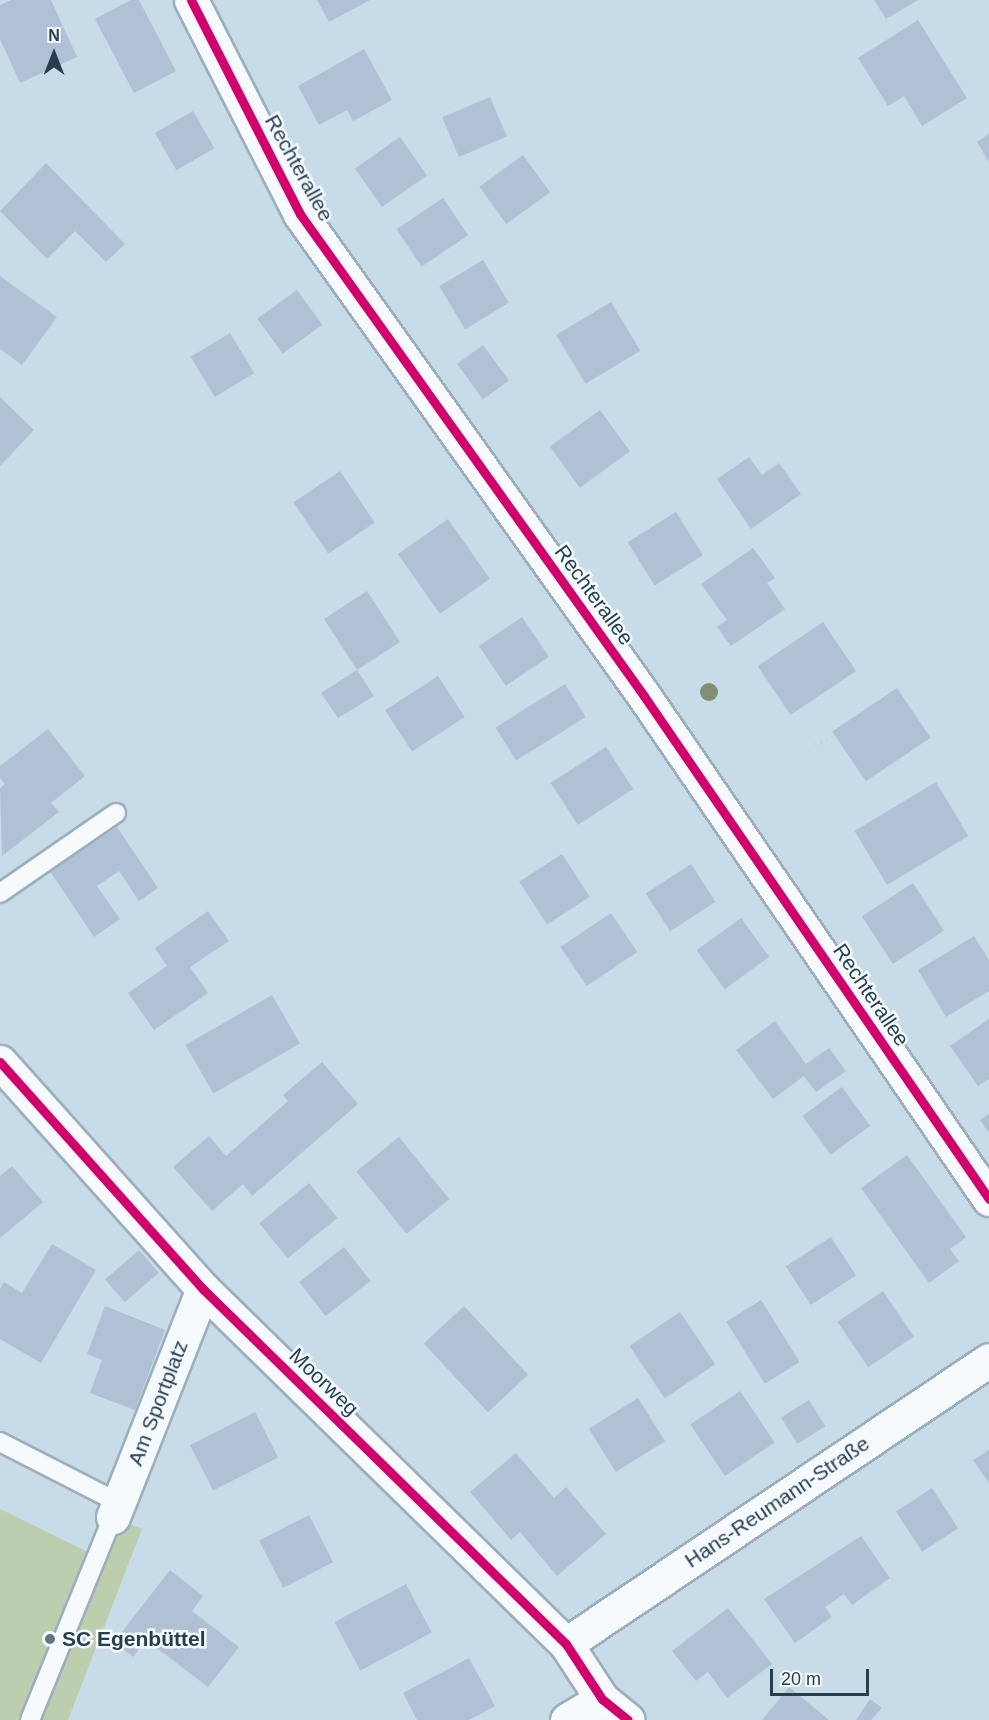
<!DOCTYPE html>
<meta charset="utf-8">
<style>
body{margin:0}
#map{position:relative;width:989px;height:1720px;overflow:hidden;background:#c8dbe9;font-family:Arial,sans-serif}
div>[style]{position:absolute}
.green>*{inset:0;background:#bdceaf}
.building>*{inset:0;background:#b0c1d5;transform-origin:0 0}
.path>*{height:4px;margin-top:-2px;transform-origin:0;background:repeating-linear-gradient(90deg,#cbd1d5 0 1.5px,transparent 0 6px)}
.roads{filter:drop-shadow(2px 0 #9bafbc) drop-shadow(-2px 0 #9bafbc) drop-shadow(0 2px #9bafbc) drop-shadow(0 -2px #9bafbc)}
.service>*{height:18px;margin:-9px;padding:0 9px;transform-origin:9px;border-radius:9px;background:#f7fafc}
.minor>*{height:33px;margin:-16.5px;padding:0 16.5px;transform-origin:16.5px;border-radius:16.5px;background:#f7fafc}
.cycleway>*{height:9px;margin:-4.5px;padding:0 4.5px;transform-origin:4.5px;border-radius:4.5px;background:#d6006c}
.trees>*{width:18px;height:18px;margin:-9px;border-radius:50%;background:#808f73}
.dots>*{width:16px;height:16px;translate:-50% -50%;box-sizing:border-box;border:3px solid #f4fafe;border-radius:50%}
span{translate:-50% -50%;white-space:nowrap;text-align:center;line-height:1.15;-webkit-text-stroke:5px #f4fafe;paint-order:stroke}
.street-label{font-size:21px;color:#263e4e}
.poi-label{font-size:21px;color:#263e4e;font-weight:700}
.left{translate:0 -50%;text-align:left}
.north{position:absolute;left:24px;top:24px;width:60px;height:60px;-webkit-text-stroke:4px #f4fafe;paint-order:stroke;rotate:0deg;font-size:16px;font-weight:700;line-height:24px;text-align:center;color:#263e4e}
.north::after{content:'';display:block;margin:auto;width:21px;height:27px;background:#263e4e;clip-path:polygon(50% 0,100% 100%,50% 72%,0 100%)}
.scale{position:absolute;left:770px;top:1669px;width:99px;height:27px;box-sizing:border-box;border:3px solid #263e4e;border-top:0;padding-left:8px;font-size:18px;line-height:21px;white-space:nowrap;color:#263e4e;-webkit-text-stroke:4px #f4fafe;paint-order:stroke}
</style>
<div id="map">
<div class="green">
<div style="clip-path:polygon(0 1509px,98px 1557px,113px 1517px,142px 1529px,68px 1720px,0 1720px)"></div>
</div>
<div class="building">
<div style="clip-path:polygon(11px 0,51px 0,77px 57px,20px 83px,0 39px,0 5px)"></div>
<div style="clip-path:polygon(131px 0,139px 0,176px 71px,134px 93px,95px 19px)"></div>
<div style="clip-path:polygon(317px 0,370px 0,329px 22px)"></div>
<div style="clip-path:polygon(874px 0,918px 0,886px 19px)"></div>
<div style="clip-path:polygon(918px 20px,967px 98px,922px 126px,904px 96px,888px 106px,858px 58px)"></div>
<div style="clip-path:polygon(364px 49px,392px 100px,353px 121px,347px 110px,319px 125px,298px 86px)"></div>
<div style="left:490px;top:97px;width:43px;height:52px;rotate:67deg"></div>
<div style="left:193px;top:111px;width:43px;height:44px;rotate:60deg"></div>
<div style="clip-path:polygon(989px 134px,989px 162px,977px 142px)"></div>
<div style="left:400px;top:137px;width:47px;height:55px;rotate:55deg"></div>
<div style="left:523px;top:155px;width:46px;height:54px;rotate:54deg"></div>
<div style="clip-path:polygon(46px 163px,125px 244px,106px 262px,75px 231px,47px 259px,0 211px)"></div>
<div style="left:443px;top:198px;width:45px;height:56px;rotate:56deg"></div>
<div style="left:483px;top:260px;width:50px;height:51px;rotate:59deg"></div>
<div style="clip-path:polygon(0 276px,57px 317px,22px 365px,0 349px)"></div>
<div style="left:297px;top:290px;width:43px;height:49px;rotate:54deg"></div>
<div style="left:611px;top:302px;width:57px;height:64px;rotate:59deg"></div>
<div style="left:230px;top:333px;width:47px;height:46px;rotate:59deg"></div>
<div style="left:483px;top:345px;width:44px;height:32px;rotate:54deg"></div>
<div style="clip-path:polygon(0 397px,34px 430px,0 466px)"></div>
<div style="left:600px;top:410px;width:51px;height:62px;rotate:54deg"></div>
<div style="clip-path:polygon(749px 457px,762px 475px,779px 463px,801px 494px,751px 529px,717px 479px)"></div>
<div style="left:340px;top:471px;width:62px;height:56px;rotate:56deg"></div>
<div style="left:676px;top:512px;width:51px;height:57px;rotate:58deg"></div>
<div style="left:448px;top:519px;width:73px;height:61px;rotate:55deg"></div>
<div style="clip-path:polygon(753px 548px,775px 578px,767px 583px,785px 609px,731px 646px,717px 627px,727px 620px,701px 584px)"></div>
<div style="clip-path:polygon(367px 591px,400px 642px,357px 670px,374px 696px,338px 718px,321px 693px,357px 670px,324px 619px)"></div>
<div style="left:522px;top:617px;width:48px;height:52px;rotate:56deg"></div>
<div style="left:823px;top:622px;width:59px;height:79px;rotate:56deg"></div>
<div style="left:438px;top:676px;width:49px;height:63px;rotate:57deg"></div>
<div style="left:565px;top:684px;width:39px;height:82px;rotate:58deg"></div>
<div style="left:897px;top:688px;width:60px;height:78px;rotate:56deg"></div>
<div style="clip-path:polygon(48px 729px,85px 776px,51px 803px,59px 812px,2px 856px,0 788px,5px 784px,0 778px,0 766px)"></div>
<div style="left:606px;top:747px;width:50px;height:66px;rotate:57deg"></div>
<div style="left:936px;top:782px;width:63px;height:95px;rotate:59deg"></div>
<div style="clip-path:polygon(117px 827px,158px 888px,139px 901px,119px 871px,97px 886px,120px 919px,94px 937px,50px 871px,66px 861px,61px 853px,89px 834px,95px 842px)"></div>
<div style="left:562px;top:854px;width:51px;height:51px;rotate:57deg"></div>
<div style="left:691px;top:864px;width:45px;height:54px;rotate:57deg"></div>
<div style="left:913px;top:883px;width:57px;height:61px;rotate:57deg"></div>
<div style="clip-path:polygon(208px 911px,229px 941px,190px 967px,208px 993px,154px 1030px,128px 993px,167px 966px,155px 948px)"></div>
<div style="left:611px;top:913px;width:47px;height:61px;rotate:56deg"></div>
<div style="left:741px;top:918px;width:48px;height:55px;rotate:54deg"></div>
<div style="clip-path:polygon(974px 936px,989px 960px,989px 991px,946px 1017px,918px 970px)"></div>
<div style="left:272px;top:995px;width:56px;height:100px;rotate:60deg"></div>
<div style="clip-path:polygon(989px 1019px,989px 1079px,978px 1086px,950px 1046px)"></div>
<div style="clip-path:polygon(775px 1021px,806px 1064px,829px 1048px,846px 1071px,816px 1092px,804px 1076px,773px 1099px,736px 1050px)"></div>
<div style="clip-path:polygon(322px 1062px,358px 1104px,252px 1196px,243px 1184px,212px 1211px,173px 1167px,209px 1136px,226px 1156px,288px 1101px,283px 1095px)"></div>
<div style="left:842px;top:1087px;width:48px;height:49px;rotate:54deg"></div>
<div style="clip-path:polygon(989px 1114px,989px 1133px,980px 1120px)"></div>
<div style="left:399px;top:1137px;width:80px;height:55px;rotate:51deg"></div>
<div style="clip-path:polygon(907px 1155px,966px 1237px,950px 1249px,959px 1261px,929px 1283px,861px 1188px)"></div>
<div style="clip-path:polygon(12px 1166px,43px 1202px,0 1238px,0 1176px)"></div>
<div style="left:309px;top:1183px;width:45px;height:64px;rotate:51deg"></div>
<div style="left:831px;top:1237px;width:46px;height:54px;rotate:57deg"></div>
<div style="clip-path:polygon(52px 1244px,96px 1270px,41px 1363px,0 1339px,0 1289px,4px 1282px,22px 1293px)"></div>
<div style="left:344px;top:1247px;width:43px;height:57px;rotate:52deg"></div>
<div style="left:139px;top:1250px;width:30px;height:45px;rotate:49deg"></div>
<div style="left:883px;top:1291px;width:55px;height:55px;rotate:56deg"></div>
<div style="left:761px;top:1300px;width:73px;height:41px;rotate:58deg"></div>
<div style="clip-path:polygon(105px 1306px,165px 1330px,135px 1410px,90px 1393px,102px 1360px,87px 1354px)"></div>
<div style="left:464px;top:1306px;width:94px;height:55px;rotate:47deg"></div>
<div style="left:680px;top:1312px;width:63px;height:61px;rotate:56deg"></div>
<div style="left:740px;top:1391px;width:62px;height:60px;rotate:56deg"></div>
<div style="left:638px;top:1398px;width:51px;height:58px;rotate:58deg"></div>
<div style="left:809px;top:1400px;width:31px;height:33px;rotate:58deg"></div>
<div style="left:255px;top:1412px;width:51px;height:73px;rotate:63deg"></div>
<div style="clip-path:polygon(989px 1450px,989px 1483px,973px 1460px)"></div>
<div style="clip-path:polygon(516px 1453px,554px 1498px,566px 1487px,606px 1534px,557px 1576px,520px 1532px,511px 1540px,470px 1492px)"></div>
<div style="left:932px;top:1488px;width:48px;height:43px;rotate:57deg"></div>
<div style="left:309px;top:1515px;width:53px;height:56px;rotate:63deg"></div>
<div style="clip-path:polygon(861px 1536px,890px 1578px,852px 1605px,844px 1594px,825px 1607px,832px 1617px,795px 1643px,764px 1599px)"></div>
<div style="clip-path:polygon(170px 1570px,203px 1596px,192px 1611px,239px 1647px,208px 1687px,146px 1640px,133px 1657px,114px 1642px)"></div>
<div style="left:406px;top:1584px;width:55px;height:81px;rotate:62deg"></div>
<div style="clip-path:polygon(728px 1608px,772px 1664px,727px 1698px,708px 1672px,696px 1681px,672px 1651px)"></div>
<div style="clip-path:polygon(469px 1658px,495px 1706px,469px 1720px,417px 1720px,403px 1693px)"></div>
<div style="clip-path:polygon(789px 1687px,829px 1720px,762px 1720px)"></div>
<div style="clip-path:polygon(870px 1699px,882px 1708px,871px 1720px,856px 1720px)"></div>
</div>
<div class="path">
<div style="left:815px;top:745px;width:21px;rotate:-23deg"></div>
</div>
<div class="roads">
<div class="service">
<div style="left:0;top:893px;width:141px;rotate:-34.6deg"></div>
<div style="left:0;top:1442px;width:134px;rotate:27.1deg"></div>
<div style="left:30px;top:1720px;width:219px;rotate:-67.8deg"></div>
</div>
<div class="minor">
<div style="left:191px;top:0;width:240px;rotate:63deg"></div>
<div style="left:300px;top:214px;width:592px;rotate:54.48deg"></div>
<div style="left:644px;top:696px;width:610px;rotate:55.55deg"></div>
<div style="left:0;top:1062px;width:305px;rotate:48.2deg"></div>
<div style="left:203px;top:1289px;width:508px;rotate:44.36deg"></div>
<div style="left:566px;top:1644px;width:66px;rotate:56.8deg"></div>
<div style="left:602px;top:1699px;width:33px;rotate:39deg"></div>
<div style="left:113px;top:1517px;width:245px;rotate:-68.5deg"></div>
<div style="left:566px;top:1644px;width:509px;rotate:-33.88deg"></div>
<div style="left:567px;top:1720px;width:41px;rotate:-31deg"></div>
</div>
</div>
<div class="cycleway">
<div style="left:191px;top:0;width:240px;rotate:63deg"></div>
<div style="left:300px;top:214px;width:592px;rotate:54.48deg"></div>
<div style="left:644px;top:696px;width:610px;rotate:55.55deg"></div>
<div style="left:0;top:1062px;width:305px;rotate:48.2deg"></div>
<div style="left:203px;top:1289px;width:508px;rotate:44.36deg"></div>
<div style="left:566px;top:1644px;width:66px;rotate:56.8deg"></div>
<div style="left:602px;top:1699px;width:33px;rotate:39deg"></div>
</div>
<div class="trees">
<div style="left:709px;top:692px"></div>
</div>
<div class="dots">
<div style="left:50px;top:1639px;background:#5f7584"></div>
</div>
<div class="street-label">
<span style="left:299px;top:168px;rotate:61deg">Rechterallee</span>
<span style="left:594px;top:595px;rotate:54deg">Rechterallee</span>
<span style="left:871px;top:995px;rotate:56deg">Rechterallee</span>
<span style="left:324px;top:1382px;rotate:44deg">Moorweg</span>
<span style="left:158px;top:1403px;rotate:-69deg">Am Sportplatz</span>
<span style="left:777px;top:1502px;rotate:-34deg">Hans-Reumann-Straße</span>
</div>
<div class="poi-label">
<span class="left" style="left:62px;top:1639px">SC Egenbüttel</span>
</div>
<div class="north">N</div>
<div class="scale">20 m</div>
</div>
